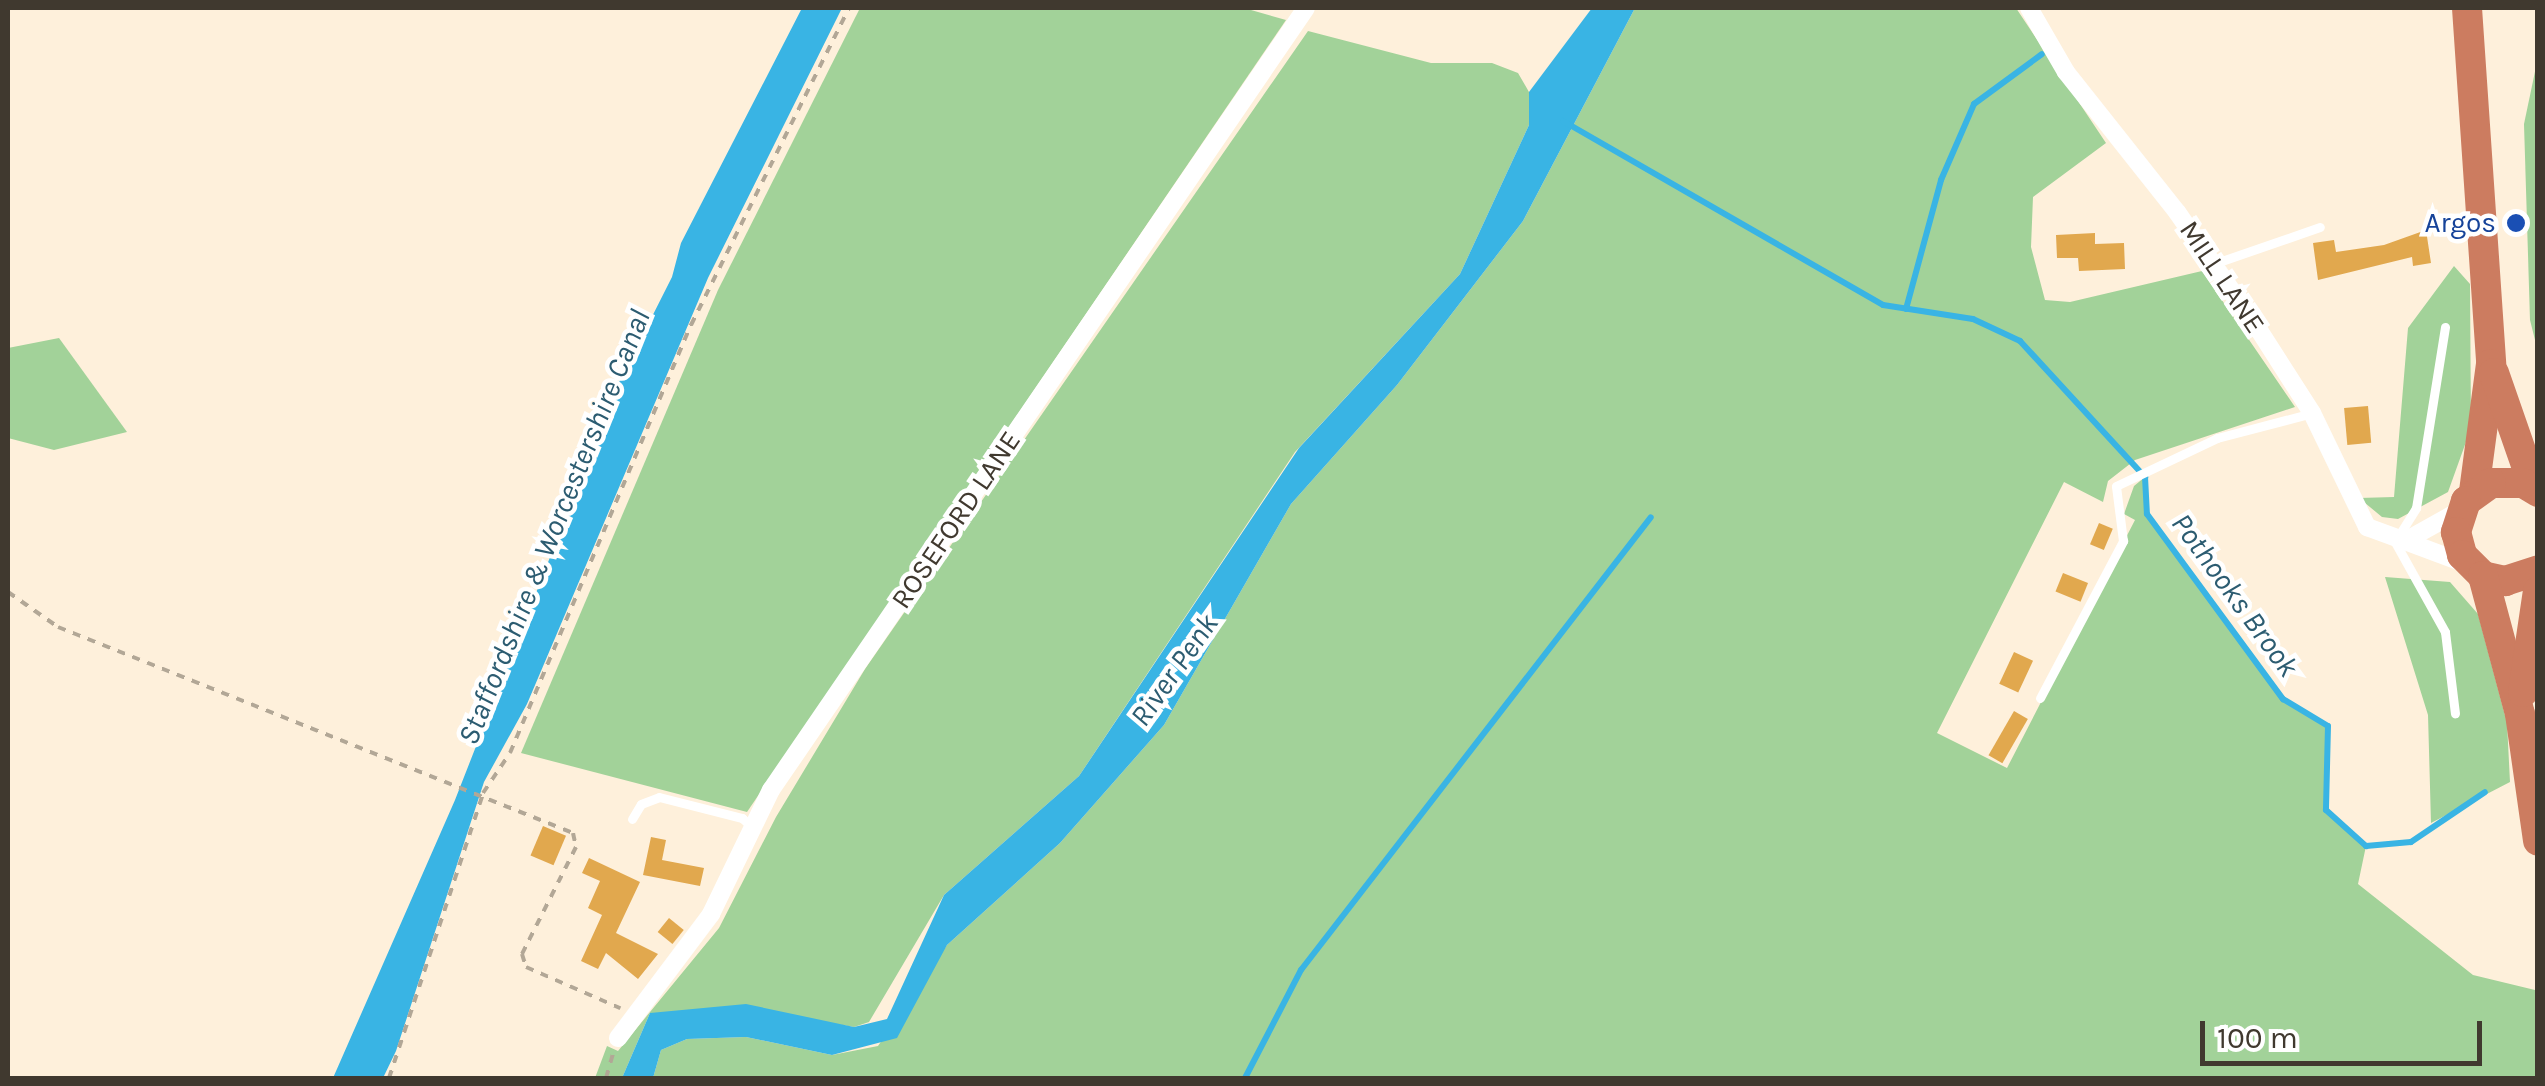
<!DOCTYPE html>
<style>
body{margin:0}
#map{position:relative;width:2545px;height:1086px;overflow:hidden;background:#fef0db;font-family:Karla,sans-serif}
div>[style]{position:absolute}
.green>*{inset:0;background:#a2d299}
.water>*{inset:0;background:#39b4e4}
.stream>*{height:6px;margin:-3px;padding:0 3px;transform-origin:3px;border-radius:3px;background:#39b4e4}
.building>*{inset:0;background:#e1a84e;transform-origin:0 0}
.path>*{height:4px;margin-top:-2px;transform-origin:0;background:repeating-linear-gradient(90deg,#b2a796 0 8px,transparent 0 16px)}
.lane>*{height:9px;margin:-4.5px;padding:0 4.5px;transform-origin:4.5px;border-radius:4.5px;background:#fff}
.street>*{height:18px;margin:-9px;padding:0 9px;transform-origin:9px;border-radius:9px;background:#fff}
.highway>*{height:30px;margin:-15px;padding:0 15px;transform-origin:15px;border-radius:15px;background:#cc7c60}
.dots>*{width:28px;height:28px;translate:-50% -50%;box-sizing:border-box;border:5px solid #fff;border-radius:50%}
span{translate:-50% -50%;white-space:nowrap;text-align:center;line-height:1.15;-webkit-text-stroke:9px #fff;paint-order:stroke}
.transit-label{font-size:28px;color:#164399}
.right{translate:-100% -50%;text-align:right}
.street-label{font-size:28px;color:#40392f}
.water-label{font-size:30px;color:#2c5c71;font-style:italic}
.frame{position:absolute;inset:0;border:10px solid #40392f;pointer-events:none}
.scale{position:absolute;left:2200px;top:1021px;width:282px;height:45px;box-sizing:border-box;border:5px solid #40392f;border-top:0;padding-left:12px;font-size:30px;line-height:35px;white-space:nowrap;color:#40392f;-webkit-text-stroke:8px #fff;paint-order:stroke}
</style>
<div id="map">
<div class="green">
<div style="clip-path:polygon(860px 8px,1244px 8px,1286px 20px,747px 812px,521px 753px,718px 290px)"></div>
<div style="clip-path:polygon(1635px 8px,2016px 8px,2106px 143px,2033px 197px,2031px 247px,2045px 300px,2070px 302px,2202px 271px,2295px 407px,2135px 460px,2108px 481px,2103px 502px,2064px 482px,1937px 733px,2007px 768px,2135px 520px,2124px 514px,2134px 486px,2145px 477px,2147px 514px,2283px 699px,2328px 726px,2326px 810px,2366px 846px,2358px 884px,2473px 975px,2535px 990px,2537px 1078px,653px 1078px,661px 1050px,687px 1039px,746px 1037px,832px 1055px,878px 1046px,947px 945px,1060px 843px,1164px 725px,1291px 504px,1397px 385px,1523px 221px)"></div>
<div style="clip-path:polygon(1308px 31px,1431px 63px,1492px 63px,1518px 73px,1529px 92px,1529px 125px,1460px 274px,1295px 452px,1079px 776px,944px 895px,869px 1022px,854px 1027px,800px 1018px,650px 1013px,622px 1078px,595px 1078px,607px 1046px,618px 1051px,719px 928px,776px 817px,865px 669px)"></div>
<div style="clip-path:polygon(2537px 62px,2537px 348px,2530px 320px,2524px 124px)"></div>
<div style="clip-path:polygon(2454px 266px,2470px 284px,2471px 428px,2448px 492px,2398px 519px,2382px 517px,2359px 498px,2394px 497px,2408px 328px)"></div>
<div style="clip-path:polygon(59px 338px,127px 432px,54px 450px,8px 438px,8px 348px)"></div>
<div style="clip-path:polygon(2385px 577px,2450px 582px,2478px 614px,2507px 723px,2510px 782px,2431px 823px,2428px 715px)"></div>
</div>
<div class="water">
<div style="clip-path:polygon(802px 8px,842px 8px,708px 278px,527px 704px,484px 782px,396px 1051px,383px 1078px,333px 1078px,455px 800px,617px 386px,672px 277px,681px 243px)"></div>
<div style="clip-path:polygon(1592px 8px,1635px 8px,1523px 221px,1397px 385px,1291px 504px,1164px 725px,1060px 843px,947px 945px,897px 1038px,832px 1055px,746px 1037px,687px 1039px,661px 1050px,653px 1078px,622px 1078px,650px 1013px,746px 1004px,854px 1027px,887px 1019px,944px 895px,1079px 776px,1299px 448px,1460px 274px,1529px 125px,1529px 92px)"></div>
</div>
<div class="stream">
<div style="left:1563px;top:121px;width:369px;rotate:29.9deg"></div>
<div style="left:1883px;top:305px;width:91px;rotate:8.8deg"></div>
<div style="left:1973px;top:319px;width:52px;rotate:25.1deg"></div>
<div style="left:2020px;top:341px;width:185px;rotate:47.4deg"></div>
<div style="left:2145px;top:477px;width:37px;rotate:87deg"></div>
<div style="left:2147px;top:514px;width:230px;rotate:53.7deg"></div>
<div style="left:2283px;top:699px;width:52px;rotate:31deg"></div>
<div style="left:2328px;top:726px;width:84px;rotate:91.4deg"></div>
<div style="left:2326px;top:810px;width:54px;rotate:42deg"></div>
<div style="left:2366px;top:846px;width:45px;rotate:-5.1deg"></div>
<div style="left:2411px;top:842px;width:89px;rotate:-34deg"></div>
<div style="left:1906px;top:309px;width:134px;rotate:-74.8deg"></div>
<div style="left:1941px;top:180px;width:83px;rotate:-66.5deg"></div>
<div style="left:1974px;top:104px;width:84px;rotate:-36.3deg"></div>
<div style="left:1245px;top:1078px;width:122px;rotate:-62.6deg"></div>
<div style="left:1301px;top:970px;width:572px;rotate:-52.31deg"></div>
</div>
<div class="building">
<div style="clip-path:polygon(2426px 230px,2431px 263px,2413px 266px,2412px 257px,2318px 280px,2313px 243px,2334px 240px,2336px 252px,2384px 245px)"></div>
<div style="clip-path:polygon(2095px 233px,2095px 244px,2124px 243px,2125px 269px,2079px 271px,2078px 258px,2057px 258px,2056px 235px)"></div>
<div style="left:2368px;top:406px;width:37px;height:24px;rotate:85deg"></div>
<div style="left:2099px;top:523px;width:15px;height:23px;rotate:23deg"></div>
<div style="left:2063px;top:573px;width:27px;height:20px;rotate:22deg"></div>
<div style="left:2014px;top:652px;width:21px;height:35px;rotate:25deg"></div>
<div style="left:2014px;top:711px;width:16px;height:51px;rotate:30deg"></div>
<div style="left:543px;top:826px;width:25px;height:32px;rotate:23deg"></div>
<div style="clip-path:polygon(651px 837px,666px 840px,662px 860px,704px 868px,700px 886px,643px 875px)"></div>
<div style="clip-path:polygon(589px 858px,640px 882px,616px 933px,658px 954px,638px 979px,606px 953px,598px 969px,581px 961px,602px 915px,588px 908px,600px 881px,582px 873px)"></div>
<div style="left:669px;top:918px;width:19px;height:18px;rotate:39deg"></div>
</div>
<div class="path">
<div style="left:8px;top:592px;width:61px;rotate:35deg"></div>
<div style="left:58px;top:627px;width:555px;rotate:21.8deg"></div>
<div style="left:573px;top:833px;width:14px;rotate:78deg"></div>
<div style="left:576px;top:847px;width:120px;rotate:116.8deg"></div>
<div style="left:522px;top:954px;width:14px;rotate:73deg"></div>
<div style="left:526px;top:967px;width:103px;rotate:23.6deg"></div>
<div style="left:389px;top:1078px;width:300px;rotate:-71.7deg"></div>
<div style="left:483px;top:793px;width:48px;rotate:-56deg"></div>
<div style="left:510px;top:753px;width:465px;rotate:-67.1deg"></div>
<div style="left:691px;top:325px;width:354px;rotate:-63.5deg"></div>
<div style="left:606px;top:1078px;width:25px;rotate:-74deg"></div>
</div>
<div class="lane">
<div style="left:2213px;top:264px;width:113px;rotate:-19.1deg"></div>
<div style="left:2445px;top:327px;width:183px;rotate:99.1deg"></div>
<div style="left:2416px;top:508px;width:40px;rotate:122deg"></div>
<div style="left:2395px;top:542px;width:103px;rotate:60.9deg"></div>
<div style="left:2445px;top:632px;width:82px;rotate:83deg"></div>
<div style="left:2040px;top:698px;width:178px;rotate:-62.1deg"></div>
<div style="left:2123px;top:541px;width:55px;rotate:-97.3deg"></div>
<div style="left:2116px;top:486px;width:112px;rotate:-25.4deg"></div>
<div style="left:2217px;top:438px;width:98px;rotate:-14.7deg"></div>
<div style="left:632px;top:819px;width:17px;rotate:-59deg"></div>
<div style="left:641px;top:804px;width:19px;rotate:-21deg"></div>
<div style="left:659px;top:797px;width:86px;rotate:14.2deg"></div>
<div style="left:742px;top:818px;width:15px;rotate:42deg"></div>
</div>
<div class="street">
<div style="left:2029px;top:8px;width:74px;rotate:60deg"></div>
<div style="left:2066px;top:72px;width:179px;rotate:51.6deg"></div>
<div style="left:2177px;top:212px;width:140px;rotate:55.2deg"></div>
<div style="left:2257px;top:327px;width:102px;rotate:57.4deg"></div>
<div style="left:2312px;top:413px;width:127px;rotate:64.2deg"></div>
<div style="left:2367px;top:527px;width:40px;rotate:20.2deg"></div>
<div style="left:2405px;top:541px;width:62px;rotate:-29.1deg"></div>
<div style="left:2405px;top:541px;width:68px;rotate:20.6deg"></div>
<div style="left:618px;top:1038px;width:155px;rotate:-53.1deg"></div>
<div style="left:711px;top:914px;width:138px;rotate:-64.2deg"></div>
<div style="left:771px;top:790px;width:947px;rotate:-55.62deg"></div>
</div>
<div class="highway">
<div style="left:2467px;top:8px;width:357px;rotate:86.1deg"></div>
<div style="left:2491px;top:364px;width:129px;rotate:97.6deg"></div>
<div style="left:2494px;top:373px;width:122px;rotate:70.8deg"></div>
<div style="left:2538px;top:492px;width:17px;rotate:-149deg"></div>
<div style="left:2523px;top:483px;width:32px;rotate:180deg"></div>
<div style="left:2491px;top:483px;width:31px;rotate:144deg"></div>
<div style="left:2466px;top:501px;width:33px;rotate:108deg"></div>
<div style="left:2456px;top:532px;width:24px;rotate:75deg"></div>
<div style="left:2462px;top:555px;width:30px;rotate:45deg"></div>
<div style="left:2483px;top:576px;width:23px;rotate:13deg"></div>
<div style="left:2505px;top:581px;width:35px;rotate:-18deg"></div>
<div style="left:2483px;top:576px;width:143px;rotate:75deg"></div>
<div style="left:2520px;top:714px;width:128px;rotate:81.9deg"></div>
<div style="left:2523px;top:692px;width:102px;rotate:-81.6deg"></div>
</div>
<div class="dots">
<div style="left:2516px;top:223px;background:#1a4fb4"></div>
</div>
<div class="transit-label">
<span class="right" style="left:2496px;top:223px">Argos</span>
</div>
<div class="street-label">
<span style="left:2222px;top:277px;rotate:56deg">MILL LANE</span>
<span style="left:956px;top:520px;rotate:-56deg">ROSEFORD LANE</span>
</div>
<div class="water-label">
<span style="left:554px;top:527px;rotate:-68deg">Staffordshire &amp; Worcestershire Canal</span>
<span style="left:2235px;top:595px;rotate:54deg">Pothooks Brook</span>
<span style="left:1174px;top:670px;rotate:-55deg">River Penk</span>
</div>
<div class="frame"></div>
<div class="scale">100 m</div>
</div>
